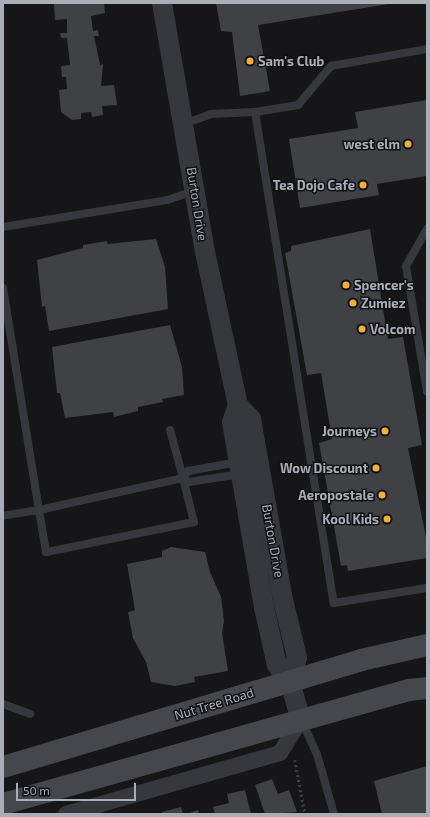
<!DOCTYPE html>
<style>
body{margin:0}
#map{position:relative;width:430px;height:817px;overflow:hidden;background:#161618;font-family:"Exo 2",sans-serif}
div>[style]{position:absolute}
.building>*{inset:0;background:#404145}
.path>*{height:2.5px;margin-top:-1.25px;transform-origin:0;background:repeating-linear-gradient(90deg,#3d3f44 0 2px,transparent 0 5px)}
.service>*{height:8px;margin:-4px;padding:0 4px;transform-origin:4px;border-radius:4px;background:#37383d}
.minor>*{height:16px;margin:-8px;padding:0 8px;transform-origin:8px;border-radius:8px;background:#37383d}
.tertiary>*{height:20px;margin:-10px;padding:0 10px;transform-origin:10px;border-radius:10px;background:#37383d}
.secondary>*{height:22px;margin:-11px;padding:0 11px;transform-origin:11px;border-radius:11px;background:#45474d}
.dots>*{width:11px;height:11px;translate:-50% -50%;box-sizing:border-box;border:2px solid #111113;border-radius:50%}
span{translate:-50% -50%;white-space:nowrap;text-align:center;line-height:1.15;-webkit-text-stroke:3px #111113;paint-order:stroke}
.poi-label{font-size:13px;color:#a8adb8;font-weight:700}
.left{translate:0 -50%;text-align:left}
.right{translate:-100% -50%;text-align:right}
.street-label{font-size:13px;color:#a8adb8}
.frame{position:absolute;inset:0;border:4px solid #a8adb8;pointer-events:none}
.scale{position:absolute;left:16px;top:783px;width:120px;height:18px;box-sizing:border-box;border:2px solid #a8adb8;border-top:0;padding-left:5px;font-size:12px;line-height:14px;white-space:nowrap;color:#a8adb8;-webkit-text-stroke:3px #111113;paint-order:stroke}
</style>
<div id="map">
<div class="building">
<div style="clip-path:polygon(54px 3px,104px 3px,105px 13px,91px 16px,93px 31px,98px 30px,99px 36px,94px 36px,100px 65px,103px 64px,101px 86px,114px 85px,117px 105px,102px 106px,103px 115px,92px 117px,91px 112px,81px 113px,81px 119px,72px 120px,61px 112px,59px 90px,67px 89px,66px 77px,62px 77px,61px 66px,70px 65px,67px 38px,61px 38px,60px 33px,67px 33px,67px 19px,55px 20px)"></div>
<div style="clip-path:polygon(216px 3px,389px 3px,389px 4px,258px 25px,270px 91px,240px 96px,232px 32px,221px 31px)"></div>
<div style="clip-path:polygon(427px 100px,427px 176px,377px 184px,379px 195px,300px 208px,289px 139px,358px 128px,355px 112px)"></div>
<div style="clip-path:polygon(370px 229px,388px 339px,403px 337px,422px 445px,408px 448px,427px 542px,427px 558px,348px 571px,347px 565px,341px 566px,319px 443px,332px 439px,321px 373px,307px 375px,285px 253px,291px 251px,291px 246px)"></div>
<div style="clip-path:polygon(156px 239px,165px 267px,168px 309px,49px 331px,45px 306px,42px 307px,37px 260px,83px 248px,83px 245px,107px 241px,108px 244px)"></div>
<div style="clip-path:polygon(170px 325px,182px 367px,184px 395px,162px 399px,163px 402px,138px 407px,138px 411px,114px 417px,113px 412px,65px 418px,60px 393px,57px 393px,52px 347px)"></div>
<div style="clip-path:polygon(171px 547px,205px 552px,210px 572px,221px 597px,224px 621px,222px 633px,228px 671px,194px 677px,195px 682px,175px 686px,151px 682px,146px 662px,133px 638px,128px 612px,135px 610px,127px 564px,162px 557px,162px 551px)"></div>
<div style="clip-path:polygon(427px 766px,427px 814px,382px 814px,374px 781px)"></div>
<div style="clip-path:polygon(272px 779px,278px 794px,289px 790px,297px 812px,265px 814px,255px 785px)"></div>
<div style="clip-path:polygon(245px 790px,251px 814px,215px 814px,213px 807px,229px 803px,227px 794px)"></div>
<div style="clip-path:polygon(181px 807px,183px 814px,163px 814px,162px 812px)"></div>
<div style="clip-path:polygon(198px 810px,199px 814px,187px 814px)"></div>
</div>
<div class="path">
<div style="left:295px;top:760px;width:55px;rotate:79.5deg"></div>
</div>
<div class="service">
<div style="left:255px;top:112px;width:497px;rotate:80.9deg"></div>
<div style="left:334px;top:603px;width:94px;rotate:-9.2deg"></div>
<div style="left:184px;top:124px;width:29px;rotate:-20deg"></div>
<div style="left:211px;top:114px;width:44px;rotate:-2.6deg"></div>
<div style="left:255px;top:112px;width:44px;rotate:-9.2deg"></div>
<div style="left:298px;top:105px;width:51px;rotate:-49.8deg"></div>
<div style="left:331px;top:66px;width:97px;rotate:-10deg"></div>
<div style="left:3px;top:227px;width:166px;rotate:-9.3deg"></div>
<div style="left:167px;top:200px;width:29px;rotate:-18deg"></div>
<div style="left:427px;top:229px;width:43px;rotate:119.6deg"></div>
<div style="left:406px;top:266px;width:127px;rotate:80.5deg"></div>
<div style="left:3px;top:288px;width:225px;rotate:80.8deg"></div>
<div style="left:39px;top:510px;width:36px;rotate:171deg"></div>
<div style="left:170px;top:430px;width:50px;rotate:74.8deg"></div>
<div style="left:183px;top:478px;width:45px;rotate:76deg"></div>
<div style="left:194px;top:522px;width:151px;rotate:168.5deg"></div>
<div style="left:46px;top:552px;width:43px;rotate:-99.5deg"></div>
<div style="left:39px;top:510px;width:148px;rotate:-12.5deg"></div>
<div style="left:183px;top:478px;width:9px;rotate:-54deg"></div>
<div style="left:188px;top:471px;width:51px;rotate:-10.2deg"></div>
<div style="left:183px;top:478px;width:7px;rotate:34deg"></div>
<div style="left:189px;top:482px;width:52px;rotate:-8.9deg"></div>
<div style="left:3px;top:704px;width:29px;rotate:20deg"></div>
<div style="left:302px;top:721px;width:36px;rotate:66deg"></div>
<div style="left:317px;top:754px;width:62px;rotate:74.2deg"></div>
</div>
<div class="minor">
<div style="left:66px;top:814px;width:223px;rotate:-15.9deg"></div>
<div style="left:280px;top:753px;width:39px;rotate:-58deg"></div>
</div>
<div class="tertiary">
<div style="left:162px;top:3px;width:248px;rotate:80.2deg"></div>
<div style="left:204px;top:247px;width:162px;rotate:77.9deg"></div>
<div style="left:238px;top:405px;width:19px;rotate:47deg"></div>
<div style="left:251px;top:419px;width:184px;rotate:80deg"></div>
<div style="left:283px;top:600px;width:59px;rotate:76.2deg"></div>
<div style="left:297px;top:657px;width:26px;rotate:106deg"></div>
<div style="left:238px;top:405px;width:18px;rotate:109deg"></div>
<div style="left:232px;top:422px;width:188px;rotate:80.2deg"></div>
<div style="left:264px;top:607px;width:59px;rotate:77.4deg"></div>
<div style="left:277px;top:665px;width:21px;rotate:53deg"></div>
<div style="left:290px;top:682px;width:40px;rotate:74deg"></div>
</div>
<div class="secondary">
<div style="left:3px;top:767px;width:374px;rotate:-16.6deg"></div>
<div style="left:361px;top:660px;width:68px;rotate:-12.8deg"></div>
<div style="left:3px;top:804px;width:422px;rotate:-15.7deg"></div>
<div style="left:409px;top:690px;width:18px;rotate:-6deg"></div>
</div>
<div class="dots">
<div style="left:250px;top:61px;background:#f2b134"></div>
<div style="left:408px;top:144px;background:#f2b134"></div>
<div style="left:363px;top:185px;background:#f2b134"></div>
<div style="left:346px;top:285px;background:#f2b134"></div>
<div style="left:353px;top:303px;background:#f2b134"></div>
<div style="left:362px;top:329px;background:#f2b134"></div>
<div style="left:385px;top:431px;background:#f2b134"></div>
<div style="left:376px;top:468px;background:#f2b134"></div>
<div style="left:382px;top:495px;background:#f2b134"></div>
<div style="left:387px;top:519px;background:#f2b134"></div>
</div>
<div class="poi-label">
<span class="left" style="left:258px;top:61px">Sam's Club</span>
<span class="right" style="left:400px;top:144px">west elm</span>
<span class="right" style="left:355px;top:185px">Tea Dojo Cafe</span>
<span class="left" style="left:354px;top:285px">Spencer's</span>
<span class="left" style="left:361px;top:303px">Zumiez</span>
<span class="left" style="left:370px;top:329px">Volcom</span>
<span class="right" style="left:377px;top:431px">Journeys</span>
<span class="right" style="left:368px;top:468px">Wow Discount</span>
<span class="right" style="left:374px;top:495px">Aeropostale</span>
<span class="right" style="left:379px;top:519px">Kool Kids</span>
</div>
<div class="street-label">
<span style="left:197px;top:204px;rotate:81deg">Burton Drive</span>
<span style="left:273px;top:541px;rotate:80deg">Burton Drive</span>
<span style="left:214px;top:704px;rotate:-17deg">Nut Tree Road</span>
</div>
<div class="frame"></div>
<div class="scale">50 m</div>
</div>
